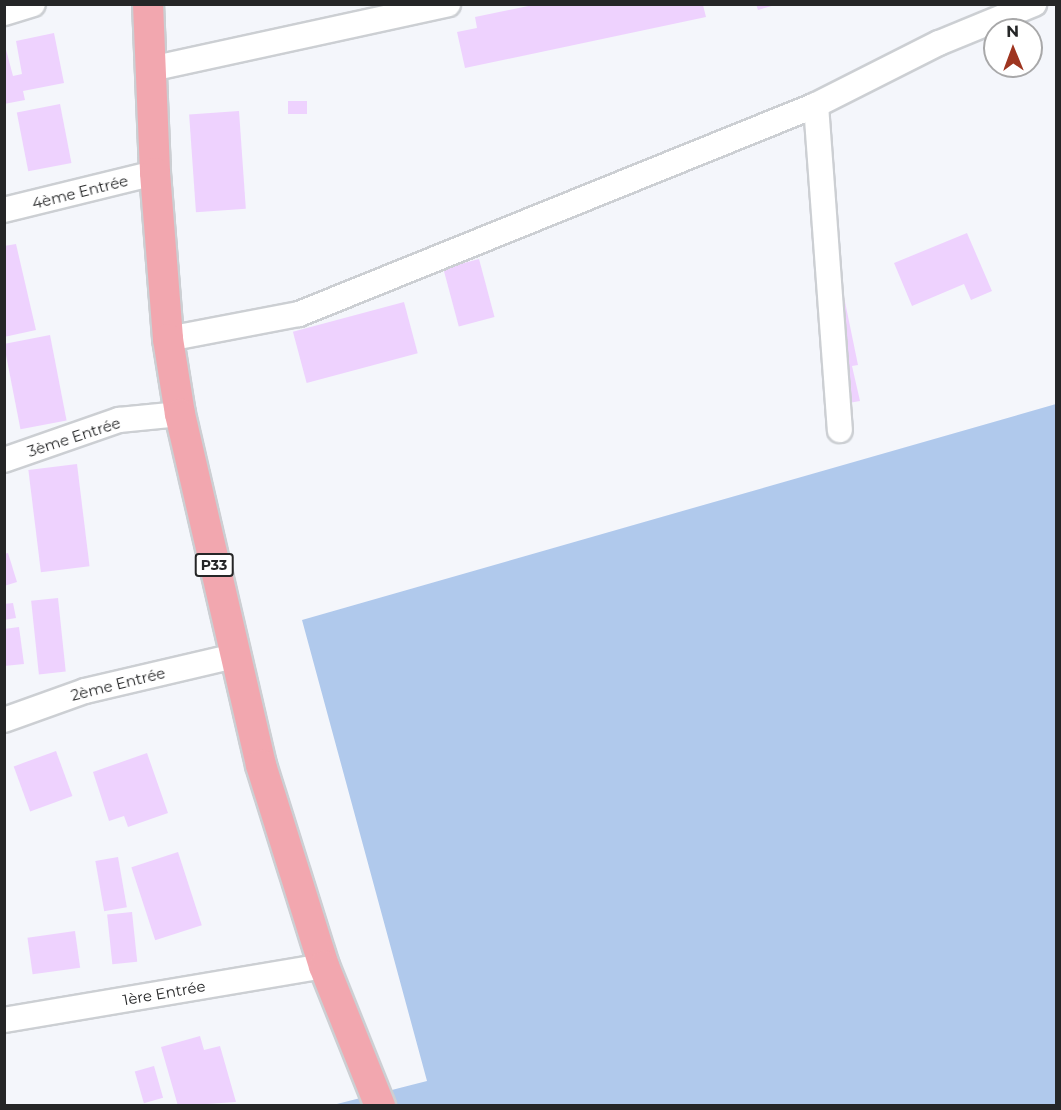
<!DOCTYPE html>
<meta charset="utf-8">
<style>
body{margin:0}
#map{position:relative;width:1061px;height:1110px;overflow:hidden;background:#f4f6fb;font-family:Montserrat,sans-serif}
div>[style]{position:absolute}
.green>*{inset:0;background:#b0c9ec}
.building>*{inset:0;background:#eed2fe;transform-origin:0 0}
.roads{filter:drop-shadow(2px 0 #cccfd3) drop-shadow(-2px 0 #cccfd3) drop-shadow(0 2px #cccfd3) drop-shadow(0 -2px #cccfd3)}
.minor>*{height:24px;margin:-12px;padding:0 12px;transform-origin:12px;border-radius:12px;background:#fff}
.major>*{height:30px;margin:-15px;padding:0 15px;transform-origin:15px;border-radius:15px;background:#f2a7af}
span{translate:-50% -50%;white-space:nowrap;text-align:center;line-height:1.15;-webkit-text-stroke:4.5px #fff;paint-order:stroke}
.shield-label span{padding:2px 4px;background:#fff;border:2px solid;border-radius:4px;-webkit-text-stroke-width:0}
.shield-label{font-size:14px;color:#252627;font-weight:700}
.street-label{font-size:15px;color:#252627}
.frame{position:absolute;inset:0;border:6px solid #252627;pointer-events:none}
.north{position:absolute;left:983px;top:18px;width:60px;height:60px;box-sizing:border-box;background:#fff;border:2px solid #a8a8a9;border-radius:50%;rotate:359deg;font-size:16px;font-weight:700;line-height:24px;text-align:center;color:#252627}
.north::after{content:'';display:block;margin:auto;width:21px;height:27px;background:#9e3520;clip-path:polygon(50% 0,100% 100%,50% 72%,0 100%)}
</style>
<div id="map">
<div class="green">
<div style="clip-path:polygon(1056px 404px,1056px 1105px,333px 1105px,427px 1081px,302px 620px)"></div>
</div>
<div class="building">
<div style="clip-path:polygon(756px 4px,775px 4px,775px 5px,758px 10px)"></div>
<div style="clip-path:polygon(533px 5px,703px 5px,706px 17px,465px 68px,457px 32px,477px 28px,475px 17px)"></div>
<div style="clip-path:polygon(54px 33px,64px 83px,23px 91px,25px 100px,4px 104px,4px 42px,13px 76px,22px 74px,16px 41px)"></div>
<div style="left:288px;top:101px;width:19px;height:13px"></div>
<div style="left:60px;top:104px;width:60px;height:44px;rotate:79deg"></div>
<div style="left:239px;top:111px;width:98px;height:50px;rotate:86deg"></div>
<div style="clip-path:polygon(967px 233px,992px 291px,971px 300px,964px 284px,912px 306px,894px 263px)"></div>
<div style="clip-path:polygon(16px 244px,36px 330px,4px 337px,4px 246px)"></div>
<div style="left:479px;top:259px;width:60px;height:37px;rotate:75deg"></div>
<div style="clip-path:polygon(843px 292px,858px 365px,852px 366px,860px 401px,843px 404px,820px 297px)"></div>
<div style="left:404px;top:302px;width:53px;height:115px;rotate:75deg"></div>
<div style="left:50px;top:335px;width:87px;height:47px;rotate:79deg"></div>
<div style="left:77px;top:464px;width:103px;height:49px;rotate:83deg"></div>
<div style="clip-path:polygon(8px 553px,17px 582px,4px 586px,4px 554px)"></div>
<div style="left:58px;top:598px;width:74px;height:27px;rotate:84deg"></div>
<div style="clip-path:polygon(13px 603px,16px 618px,4px 620px,4px 604px)"></div>
<div style="clip-path:polygon(19px 627px,24px 664px,4px 666px,4px 629px)"></div>
<div style="left:56px;top:751px;width:48px;height:45px;rotate:70deg"></div>
<div style="clip-path:polygon(147px 753px,168px 813px,128px 827px,124px 816px,109px 821px,93px 772px)"></div>
<div style="left:178px;top:852px;width:77px;height:49px;rotate:72deg"></div>
<div style="left:118px;top:857px;width:51px;height:23px;rotate:80deg"></div>
<div style="left:132px;top:912px;width:50px;height:25px;rotate:84deg"></div>
<div style="left:75px;top:931px;width:37px;height:48px;rotate:82deg"></div>
<div style="clip-path:polygon(200px 1036px,204px 1050px,220px 1046px,236px 1102px,178px 1106px,161px 1047px)"></div>
<div style="left:154px;top:1066px;width:33px;height:20px;rotate:74deg"></div>
</div>
<div class="roads">
<div class="minor">
<div style="left:4px;top:13px;width:30px;rotate:-17deg"></div>
<div style="left:151px;top:69px;width:304px;rotate:-12.3deg"></div>
<div style="left:816px;top:105px;width:326px;rotate:85.8deg"></div>
<div style="left:4px;top:210px;width:155px;rotate:-13.8deg"></div>
<div style="left:168px;top:339px;width:133px;rotate:-10.8deg"></div>
<div style="left:299px;top:314px;width:558px;rotate:-22.01deg"></div>
<div style="left:816px;top:105px;width:138px;rotate:-26.8deg"></div>
<div style="left:939px;top:43px;width:103px;rotate:-22.3deg"></div>
<div style="left:4px;top:460px;width:122px;rotate:-19.2deg"></div>
<div style="left:119px;top:420px;width:61px;rotate:-5.6deg"></div>
<div style="left:4px;top:720px;width:86px;rotate:-19.7deg"></div>
<div style="left:85px;top:691px;width:153px;rotate:-13.2deg"></div>
<div style="left:4px;top:1020px;width:325px;rotate:-9.6deg"></div>
</div>
<div class="major">
<div style="left:148px;top:4px;width:169px;rotate:87.6deg"></div>
<div style="left:155px;top:173px;width:167px;rotate:85.5deg"></div>
<div style="left:168px;top:339px;width:76px;rotate:80.9deg"></div>
<div style="left:180px;top:414px;width:360px;rotate:77deg"></div>
<div style="left:261px;top:765px;width:211px;rotate:72.6deg"></div>
<div style="left:324px;top:966px;width:151px;rotate:68.2deg"></div>
</div>
</div>
<div class="shield-label">
<span style="left:214px;top:565px">P33</span>
</div>
<div class="street-label">
<span style="left:80px;top:192px;rotate:-14deg">4ème Entrée</span>
<span style="left:74px;top:437px;rotate:-18deg">3ème Entrée</span>
<span style="left:118px;top:684px;rotate:-14deg">2ème Entrée</span>
<span style="left:164px;top:993px;rotate:-10deg">1ère Entrée</span>
</div>
<div class="frame"></div>
<div class="north">N</div>
</div>
